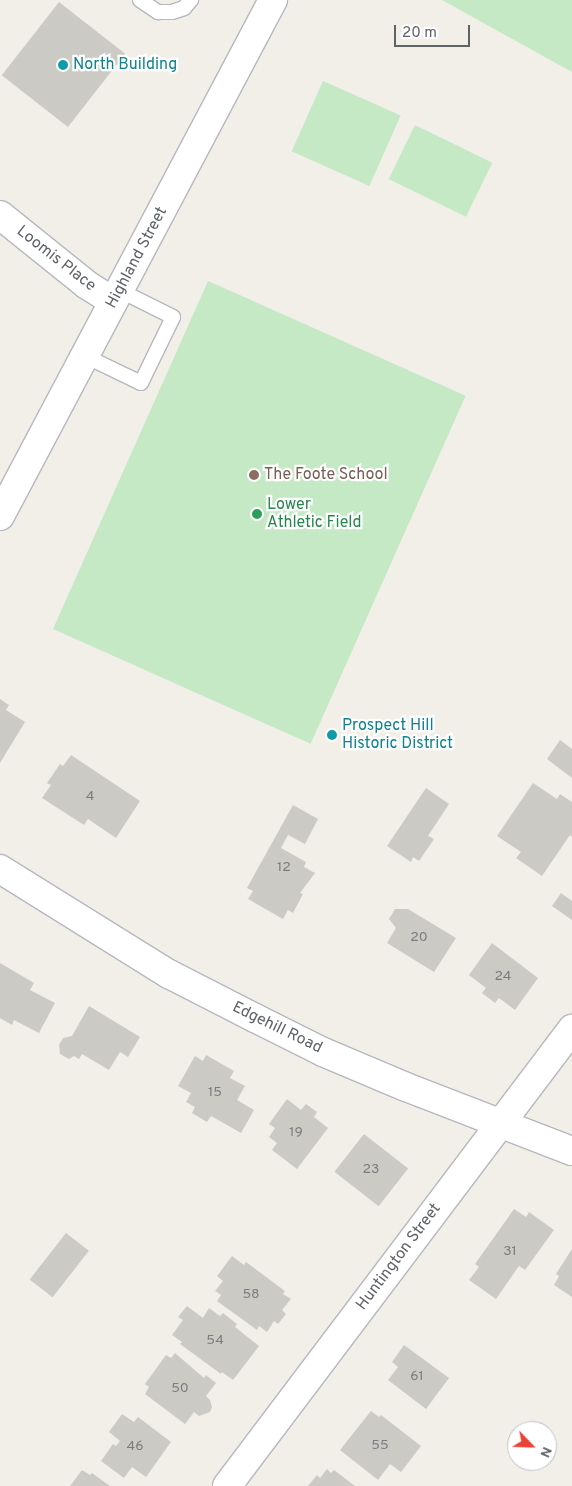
<!DOCTYPE html>
<style>
body{margin:0}
#map{position:relative;width:572px;height:1486px;overflow:hidden;background:#f1efe8;font-family:Overpass,sans-serif}
div>[style]{position:absolute}
.green>*{inset:0;background:#c5e8c5;transform-origin:0 0}
.building>*{inset:0;background:#cccac5;transform-origin:0 0}
.roads{filter:drop-shadow(1px 0 #b5b8bc) drop-shadow(-1px 0 #b5b8bc) drop-shadow(0 1px #b5b8bc) drop-shadow(0 -1px #b5b8bc)}
.service>*{height:14px;margin:-7px;padding:0 7px;transform-origin:7px;border-radius:7px;background:#fff}
.minor>*{height:28px;margin:-14px;padding:0 14px;transform-origin:14px;border-radius:14px;background:#fff}
.dots>*{width:14px;height:14px;translate:-50% -50%;box-sizing:border-box;border:2px solid #fff;border-radius:50%}
span{translate:-50% -50%;white-space:nowrap;text-align:center;line-height:1.15;-webkit-text-stroke:4.5px #fff;paint-order:stroke}
.number-label{font-size:14px;color:#7a7d7f}
.number-label span{-webkit-text-stroke-width:0}
.culture-label{font-size:16px;color:#0d838f}
.left{translate:0 -50%;text-align:left}
.street-label{font-size:16px;color:#5f6368}
.education-label{font-size:16px;color:#785e54}
.leisure-label{font-size:16px;color:#27864d}
.north{position:absolute;left:507px;top:1421px;width:50px;height:50px;box-sizing:border-box;background:#fff;border:1px solid #bfc1c3;border-radius:50%;rotate:114deg;font-size:14px;font-weight:700;line-height:20px;text-align:center;color:#5f6368}
.north::after{content:'';display:block;margin:auto;width:18px;height:22px;background:#ea4335;clip-path:polygon(50% 0,100% 100%,50% 72%,0 100%)}
.scale{position:absolute;left:394px;top:25px;width:76px;height:22px;box-sizing:border-box;border:2px solid #5f6368;border-top:0;padding-left:6px;font-size:15px;line-height:18px;white-space:nowrap;color:#5f6368;-webkit-text-stroke:4px #fff;paint-order:stroke}
</style>
<div id="map">
<div class="green">
<div style="clip-path:polygon(442px 0,572px 0,572px 72px)"></div>
<div style="left:323px;top:81px;width:85px;height:77px;rotate:24deg"></div>
<div style="left:415px;top:125px;width:86px;height:60px;rotate:26deg"></div>
<div style="left:208px;top:281px;width:282px;height:381px;rotate:24deg"></div>
</div>
<div class="building">
<div style="left:59px;top:2px;width:84px;height:93px;rotate:38deg"></div>
<div style="clip-path:polygon(0 699px,9px 705px,6px 710px,25px 722px,0 763px)"></div>
<div style="clip-path:polygon(560px 740px,572px 749px,572px 778px,547px 759px)"></div>
<div style="clip-path:polygon(71px 755px,140px 801px,116px 838px,88px 819px,84px 825px,42px 798px,51px 785px,47px 783px,60px 764px,63px 766px)"></div>
<div style="clip-path:polygon(533px 783px,557px 799px,560px 794px,572px 802px,572px 837px,570px 835px,542px 876px,516px 858px,521px 852px,497px 836px)"></div>
<div style="clip-path:polygon(426px 788px,449px 804px,428px 836px,434px 839px,419px 861px,413px 857px,411px 862px,387px 846px)"></div>
<div style="clip-path:polygon(293px 805px,318px 819px,305px 844px,288px 835px,281px 848px,306px 862px,304px 867px,315px 873px,300px 893px,303px 894px,293px 913px,288px 910px,283px 919px,248px 899px,253px 891px,247px 888px)"></div>
<div style="clip-path:polygon(561px 893px,572px 901px,572px 920px,552px 906px)"></div>
<div style="clip-path:polygon(395px 909px,408px 909px,456px 938px,434px 972px,387px 943px,396px 928px,389px 919px)"></div>
<div style="clip-path:polygon(492px 943px,538px 978px,515px 1010px,499px 998px,495px 1003px,482px 993px,486px 988px,469px 975px)"></div>
<div style="clip-path:polygon(0 963px,34px 983px,30px 990px,55px 1003px,39px 1033px,14px 1020px,12px 1025px,0 1018px)"></div>
<div style="clip-path:polygon(89px 1006px,140px 1037px,128px 1057px,120px 1052px,109px 1070px,82px 1054px,79px 1059px,74px 1056px,69px 1059px,60px 1054px,59px 1045px,63px 1038px,72px 1036px)"></div>
<div style="clip-path:polygon(206px 1055px,234px 1071px,230px 1078px,245px 1086px,237px 1100px,254px 1110px,241px 1133px,211px 1116px,207px 1122px,192px 1113px,195px 1107px,186px 1102px,191px 1093px,178px 1086px,195px 1056px,203px 1061px)"></div>
<div style="clip-path:polygon(287px 1099px,301px 1110px,306px 1104px,317px 1112px,314px 1117px,328px 1128px,297px 1169px,272px 1150px,277px 1143px,269px 1137px,275px 1128px,269px 1124px)"></div>
<div style="left:364px;top:1134px;width:56px;height:48px;rotate:38deg"></div>
<div style="clip-path:polygon(514px 1209px,526px 1217px,529px 1212px,554px 1230px,525px 1270px,519px 1266px,496px 1299px,469px 1280px,479px 1267px,475px 1264px)"></div>
<div style="left:66px;top:1233px;width:29px;height:59px;rotate:38deg"></div>
<div style="clip-path:polygon(572px 1249px,572px 1297px,554px 1285px,559px 1276px,556px 1274px)"></div>
<div style="clip-path:polygon(232px 1256px,244px 1265px,246px 1262px,285px 1291px,283px 1294px,291px 1299px,282px 1310px,286px 1314px,278px 1324px,274px 1321px,267px 1332px,259px 1326px,257px 1330px,217px 1301px,221px 1295px,215px 1291px,223px 1281px,217px 1276px)"></div>
<div style="clip-path:polygon(187px 1306px,203px 1318px,209px 1308px,220px 1316px,223px 1313px,237px 1324px,235px 1327px,259px 1346px,233px 1380px,222px 1372px,221px 1374px,180px 1344px,182px 1342px,172px 1335px,183px 1320px,178px 1317px)"></div>
<div style="clip-path:polygon(404px 1345px,449px 1378px,426px 1409px,388px 1380px,398px 1367px,392px 1362px)"></div>
<div style="clip-path:polygon(175px 1353px,204px 1378px,206px 1375px,216px 1383px,206px 1396px,210px 1400px,212px 1407px,210px 1412px,199px 1416px,194px 1412px,185px 1424px,145px 1394px,149px 1387px,145px 1384px,166px 1355px,171px 1358px)"></div>
<div style="clip-path:polygon(371px 1411px,379px 1417px,381px 1415px,421px 1446px,401px 1472px,390px 1464px,378px 1480px,340px 1450px)"></div>
<div style="clip-path:polygon(122px 1414px,134px 1422px,138px 1417px,171px 1442px,146px 1477px,132px 1467px,124px 1478px,101px 1461px,113px 1444px,116px 1446px,120px 1441px,109px 1432px)"></div>
<div style="clip-path:polygon(327px 1469px,331px 1473px,334px 1470px,355px 1486px,308px 1486px,317px 1475px,320px 1478px)"></div>
<div style="clip-path:polygon(82px 1470px,90px 1475px,92px 1473px,110px 1486px,70px 1486px)"></div>
</div>
<div class="roads">
<div class="service">
<div style="left:140px;top:0;width:22px;rotate:34deg"></div>
<div style="left:158px;top:12px;width:14px"></div>
<div style="left:172px;top:12px;width:13px;rotate:-18deg"></div>
<div style="left:184px;top:8px;width:11px;rotate:-49deg"></div>
<div style="left:85px;top:356px;width:62px;rotate:25.7deg"></div>
<div style="left:141px;top:383px;width:73px;rotate:-64.1deg"></div>
<div style="left:173px;top:317px;width:60px;rotate:-153.4deg"></div>
</div>
<div class="minor">
<div style="left:0;top:215px;width:112px;rotate:38.8deg"></div>
<div style="left:87px;top:285px;width:31px;rotate:32deg"></div>
<div style="left:0;top:516px;width:584px;rotate:-62.12deg"></div>
<div style="left:0;top:869px;width:199px;rotate:31.9deg"></div>
<div style="left:169px;top:974px;width:97px;rotate:27.1deg"></div>
<div style="left:255px;top:1018px;width:76px;rotate:26.6deg"></div>
<div style="left:323px;top:1052px;width:90px;rotate:22.9deg"></div>
<div style="left:406px;top:1087px;width:178px;rotate:21.1deg"></div>
<div style="left:227px;top:1486px;width:573px;rotate:-52.95deg"></div>
</div>
</div>
<div class="dots">
<div style="left:63px;top:65px;background:#0f9aa8"></div>
<div style="left:254px;top:475px;background:#8d6e63"></div>
<div style="left:257px;top:514px;background:#2e9e5b"></div>
<div style="left:332px;top:735px;background:#0f9aa8"></div>
</div>
<div class="number-label">
<span style="left:90px;top:797px">4</span>
<span style="left:284px;top:868px">12</span>
<span style="left:419px;top:938px">20</span>
<span style="left:503px;top:977px">24</span>
<span style="left:215px;top:1093px">15</span>
<span style="left:296px;top:1133px">19</span>
<span style="left:371px;top:1170px">23</span>
<span style="left:510px;top:1252px">31</span>
<span style="left:251px;top:1295px">58</span>
<span style="left:215px;top:1341px">54</span>
<span style="left:417px;top:1377px">61</span>
<span style="left:180px;top:1389px">50</span>
<span style="left:380px;top:1446px">55</span>
<span style="left:135px;top:1447px">46</span>
</div>
<div class="culture-label">
<span class="left" style="left:73px;top:65px">North Building</span>
<span class="left" style="left:342px;top:735px">Prospect Hill<br>Historic District</span>
</div>
<div class="street-label">
<span style="left:137px;top:258px;rotate:-62deg">Highland Street</span>
<span style="left:56px;top:259px;rotate:38deg">Loomis Place</span>
<span style="left:277px;top:1028px;rotate:26deg">Edgehill Road</span>
<span style="left:399px;top:1257px;rotate:-53deg">Huntington Street</span>
</div>
<div class="education-label">
<span class="left" style="left:264px;top:475px">The Foote School</span>
</div>
<div class="leisure-label">
<span class="left" style="left:267px;top:514px">Lower<br>Athletic Field</span>
</div>
<div class="north">N</div>
<div class="scale">20 m</div>
</div>
